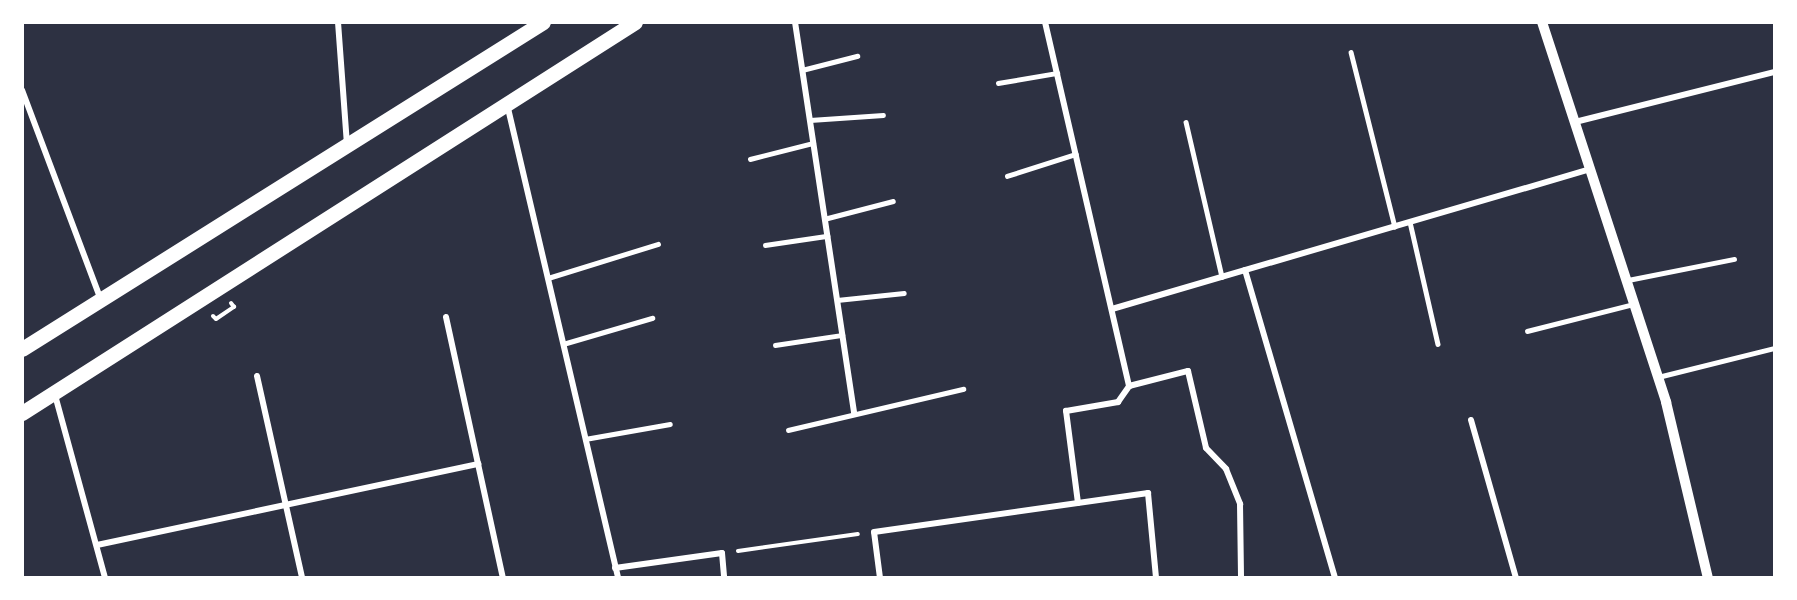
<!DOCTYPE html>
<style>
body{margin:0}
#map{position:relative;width:1797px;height:600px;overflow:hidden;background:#2d3142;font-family:"Fira Sans",sans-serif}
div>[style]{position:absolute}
.path>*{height:4px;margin:-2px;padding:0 2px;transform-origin:2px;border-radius:2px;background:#fff}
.service>*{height:4.5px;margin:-2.25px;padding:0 2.25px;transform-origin:2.25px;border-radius:2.25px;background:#fff}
.minor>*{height:6px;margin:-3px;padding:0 3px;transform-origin:3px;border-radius:3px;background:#fff}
.tertiary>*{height:10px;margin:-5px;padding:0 5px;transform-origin:5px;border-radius:5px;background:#fff}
.primary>*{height:15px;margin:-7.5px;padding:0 7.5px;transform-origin:7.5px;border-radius:7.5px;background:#fff}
span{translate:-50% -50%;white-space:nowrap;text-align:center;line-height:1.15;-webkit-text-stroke:6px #fff;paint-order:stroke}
.frame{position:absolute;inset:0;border:24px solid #fff;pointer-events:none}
</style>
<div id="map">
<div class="path">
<div style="left:213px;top:316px;width:4px;rotate:45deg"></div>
<div style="left:216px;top:319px;width:22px;rotate:-34deg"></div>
<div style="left:234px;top:307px;width:5px;rotate:-127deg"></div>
<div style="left:738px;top:551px;width:121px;rotate:-8.1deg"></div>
</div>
<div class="service">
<div style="left:1351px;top:52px;width:180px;rotate:75.9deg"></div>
<div style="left:802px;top:70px;width:57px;rotate:-14.3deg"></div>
<div style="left:998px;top:83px;width:60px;rotate:-9.6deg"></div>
<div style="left:810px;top:120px;width:73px;rotate:-3.9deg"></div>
<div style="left:1186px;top:122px;width:159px;rotate:76.9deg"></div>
<div style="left:750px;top:159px;width:65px;rotate:-14.3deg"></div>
<div style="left:1007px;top:176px;width:72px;rotate:-17.7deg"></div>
<div style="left:824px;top:219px;width:71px;rotate:-14.6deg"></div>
<div style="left:1410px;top:222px;width:125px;rotate:77.1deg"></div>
<div style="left:765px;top:245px;width:63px;rotate:-8.3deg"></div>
<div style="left:548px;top:278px;width:115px;rotate:-17.2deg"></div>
<div style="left:1628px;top:280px;width:108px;rotate:-11.2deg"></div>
<div style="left:837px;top:300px;width:67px;rotate:-6deg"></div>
<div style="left:1527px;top:331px;width:110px;rotate:-14.2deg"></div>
<div style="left:563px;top:344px;width:93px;rotate:-16.3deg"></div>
<div style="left:775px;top:345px;width:68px;rotate:-8.5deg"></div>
<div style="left:1658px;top:377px;width:120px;rotate:-14deg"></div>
<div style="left:788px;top:430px;width:180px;rotate:-13.2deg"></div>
<div style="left:585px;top:439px;width:86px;rotate:-10deg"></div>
</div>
<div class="minor">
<div style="left:338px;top:22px;width:123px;rotate:85.8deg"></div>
<div style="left:795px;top:22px;width:395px;rotate:81.4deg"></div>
<div style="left:1045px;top:22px;width:374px;rotate:77deg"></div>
<div style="left:22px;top:90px;width:224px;rotate:69.4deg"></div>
<div style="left:507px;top:104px;width:487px;rotate:76.8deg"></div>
<div style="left:1575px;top:122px;width:205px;rotate:-14.1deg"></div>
<div style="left:1245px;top:270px;width:321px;rotate:73.7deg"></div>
<div style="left:1112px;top:309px;width:498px;rotate:-16.3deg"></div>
<div style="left:446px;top:317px;width:267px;rotate:77.7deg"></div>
<div style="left:257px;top:376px;width:207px;rotate:77.4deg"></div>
<div style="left:55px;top:395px;width:190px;rotate:74.7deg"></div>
<div style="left:1471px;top:420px;width:164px;rotate:74.1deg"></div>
<div style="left:1078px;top:503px;width:93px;rotate:-97.4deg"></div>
<div style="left:1066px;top:411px;width:53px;rotate:-9.8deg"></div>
<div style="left:1118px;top:402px;width:19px;rotate:-55deg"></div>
<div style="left:1129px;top:386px;width:61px;rotate:-14.3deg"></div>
<div style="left:1188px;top:371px;width:79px;rotate:76.8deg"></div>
<div style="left:1206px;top:448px;width:29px;rotate:46deg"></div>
<div style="left:1226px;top:469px;width:38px;rotate:68deg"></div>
<div style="left:1240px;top:504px;width:74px;rotate:89.2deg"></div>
<div style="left:97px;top:545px;width:390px;rotate:-12deg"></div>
<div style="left:615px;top:568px;width:108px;rotate:-8deg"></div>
<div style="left:722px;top:553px;width:25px;rotate:85deg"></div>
<div style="left:880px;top:578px;width:46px;rotate:-97.4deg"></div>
<div style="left:874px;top:532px;width:277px;rotate:-8.1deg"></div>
<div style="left:1148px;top:493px;width:85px;rotate:84.6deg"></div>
</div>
<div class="tertiary">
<div style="left:1542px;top:22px;width:400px;rotate:71.9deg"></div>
<div style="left:1666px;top:402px;width:181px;rotate:76.6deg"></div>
</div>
<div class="primary">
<div style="left:22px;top:349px;width:615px;rotate:-32.11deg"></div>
<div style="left:22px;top:413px;width:727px;rotate:-32.53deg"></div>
</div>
<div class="frame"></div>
</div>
